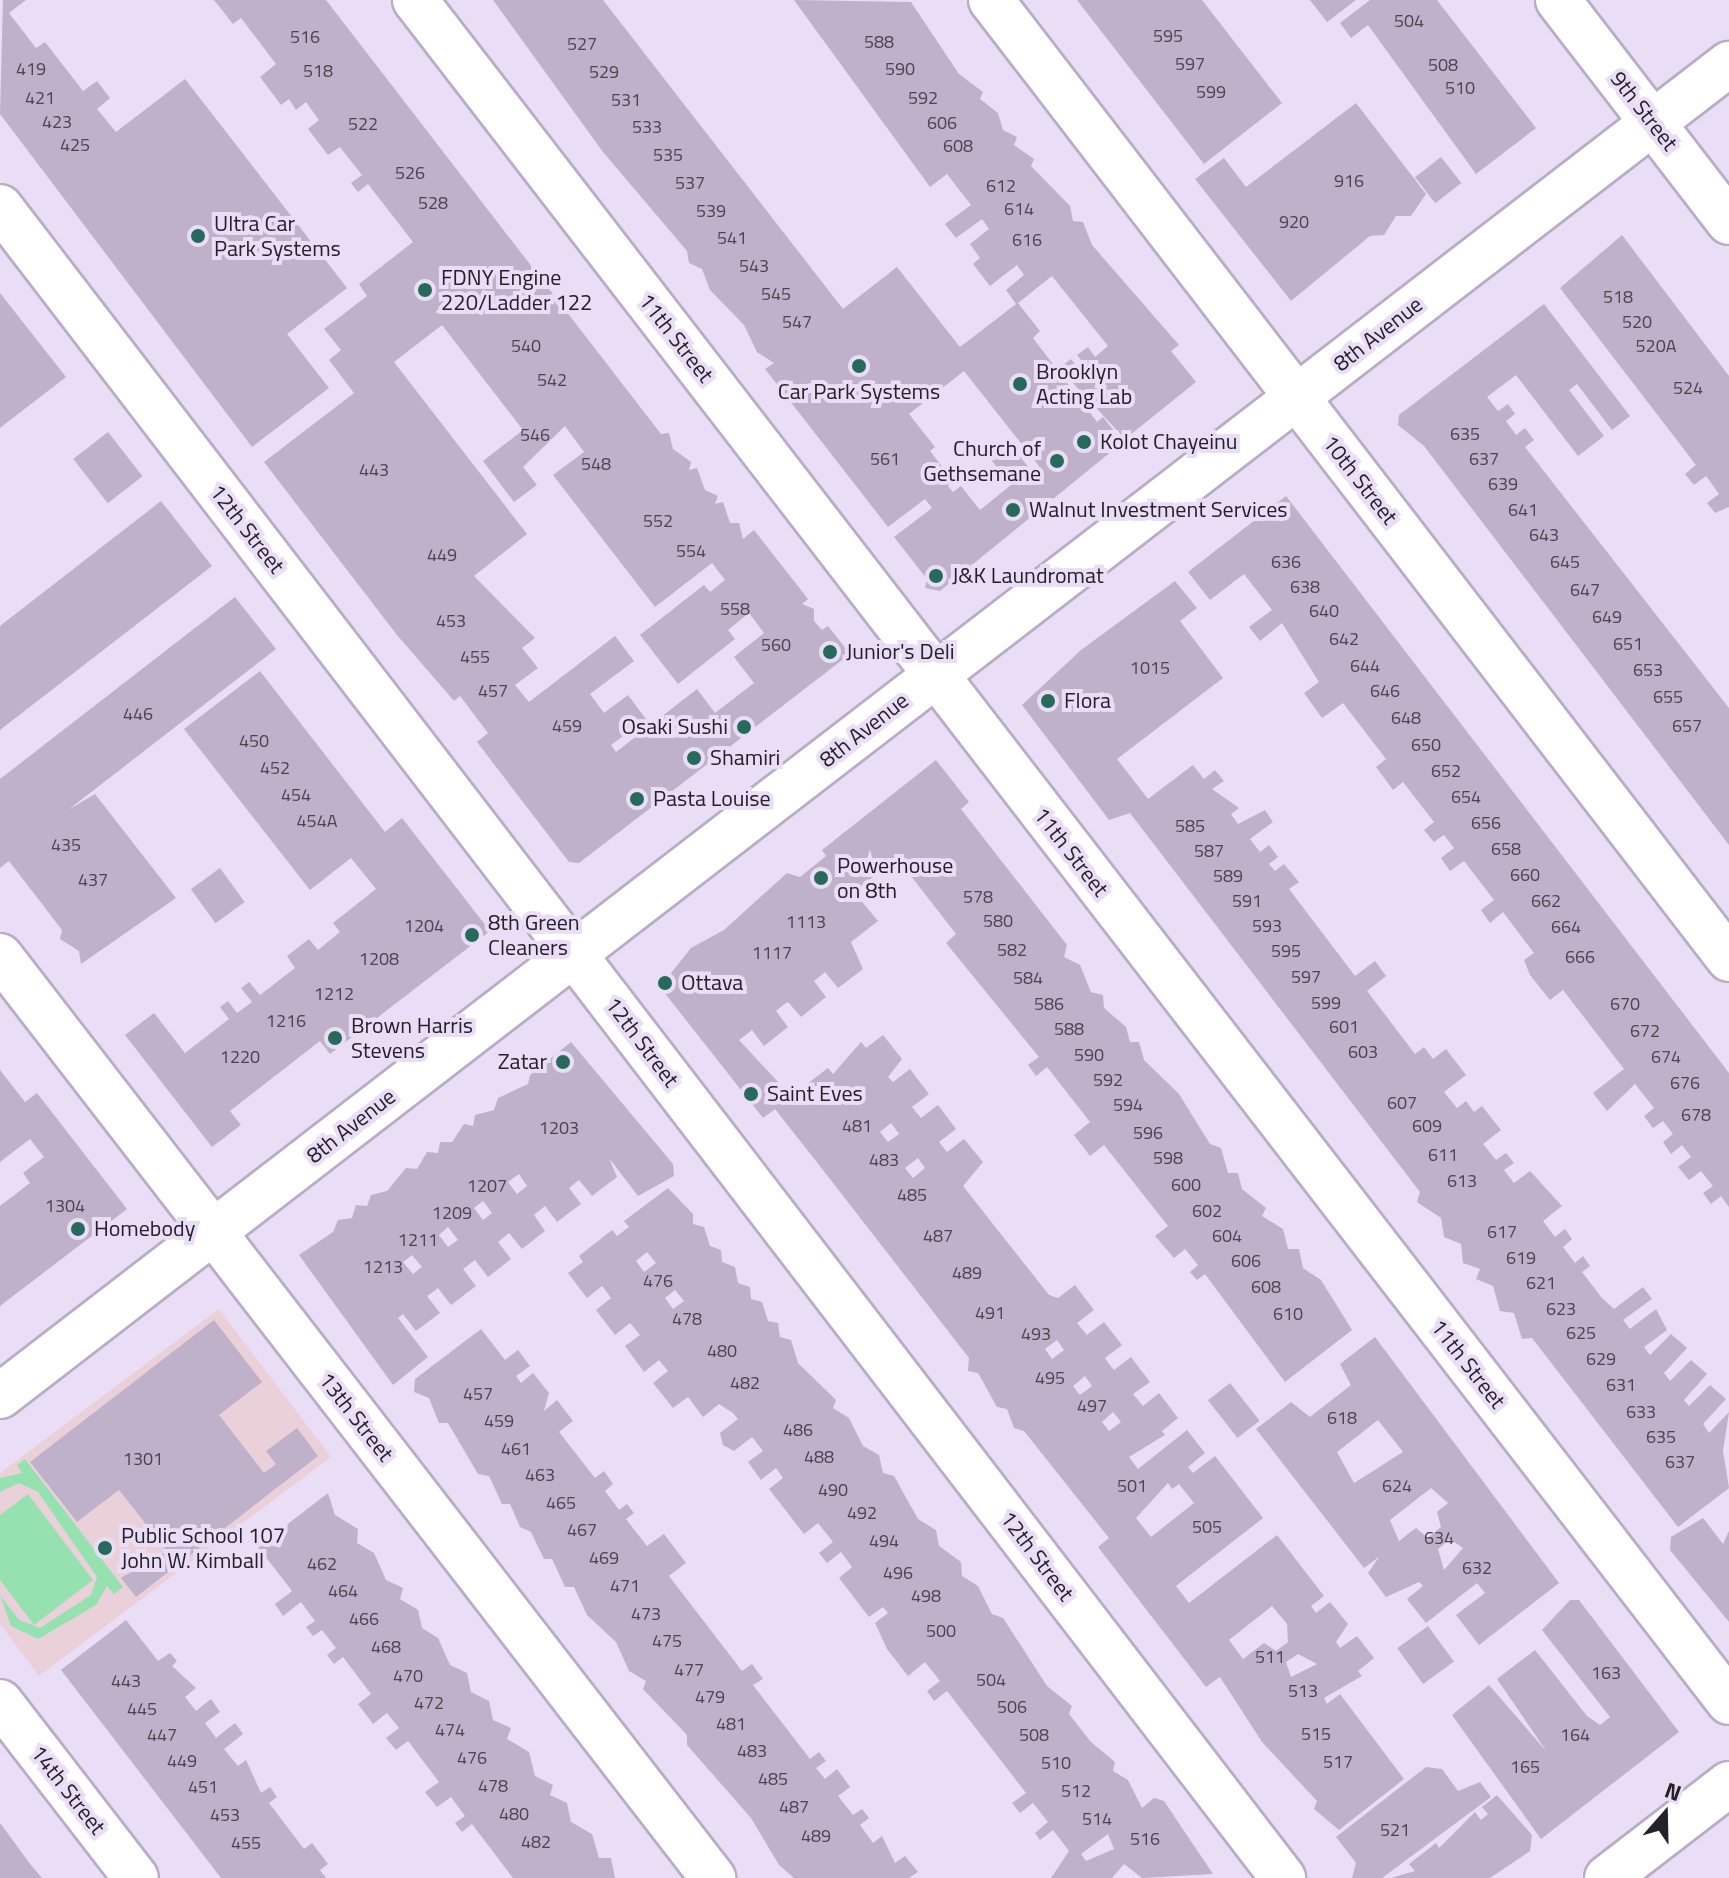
<!DOCTYPE html>
<style>
body{margin:0}
#map{position:relative;width:1729px;height:1878px;overflow:hidden;background:#eaddf6;font-family:"Titillium Web",sans-serif}
div>[style]{position:absolute}
.education>*{inset:0;background:#ead1d9}
.green>*{inset:0;background:#96e1b0}
.building>*{inset:0;background:#beb1c9;transform-origin:0 0}
.roads{filter:drop-shadow(2px 0 #b9acc4) drop-shadow(-2px 0 #b9acc4) drop-shadow(0 2px #b9acc4) drop-shadow(0 -2px #b9acc4)}
.minor>*{height:44px;margin:-22px;padding:0 22px;transform-origin:22px;border-radius:22px;background:#fff}
.tertiary>*{height:44px;margin:-22px;padding:0 22px;transform-origin:22px;border-radius:22px;background:#fff}
.dots>*{width:22px;height:22px;translate:-50% -50%;box-sizing:border-box;border:4px solid #eaddf6;border-radius:50%}
span{translate:-50% -50%;white-space:nowrap;text-align:center;line-height:1.15;-webkit-text-stroke:8px #eaddf6;paint-order:stroke}
.number-label{font-size:18px;color:#4b4451}
.number-label span{-webkit-text-stroke-width:0}
.street-label{font-size:22px;color:#252029}
.poi-label{font-size:22px;color:#252029}
.left{translate:0 -50%;text-align:left}
.right{translate:-100% -50%;text-align:right}
.north{position:absolute;left:1625px;top:1774px;width:80px;height:80px;-webkit-text-stroke:6px #eaddf6;paint-order:stroke;rotate:20deg;font-size:22px;font-weight:700;line-height:32px;text-align:center;color:#252029}
.north::after{content:'';display:block;margin:auto;width:28px;height:36px;background:#252029;clip-path:polygon(50% 0,100% 100%,50% 72%,0 100%)}
</style>
<div id="map">
<div class="education">
<div style="clip-path:polygon(219px 1309px,331px 1457px,39px 1676px,0 1624px,0 1473px)"></div>
</div>
<div class="green">
<div style="clip-path:polygon(25px 1459px,123px 1587px,114px 1594px,107px 1586px,96px 1605px,38px 1639px,11px 1626px,0 1595px,19px 1620px,40px 1628px,91px 1595px,97px 1577px,38px 1492px,19px 1483px,0 1492px,0 1478px,22px 1473px,17px 1465px)"></div>
<div style="clip-path:polygon(28px 1494px,93px 1580px,34px 1625px,0 1580px,0 1515px)"></div>
</div>
<div class="building">
<div style="clip-path:polygon(3px 0,26px 0,9px 13px,36px 48px,45px 42px,83px 91px,97px 81px,110px 98px,97px 109px,116px 132px,185px 79px,347px 288px,287px 334px,329px 388px,252px 447px,0 114px)"></div>
<div style="clip-path:polygon(evenodd,214px 0,326px 0,661px 434px,669px 433px,673px 449px,691px 462px,689px 470px,697px 468px,705px 490px,718px 496px,715px 504px,723px 502px,730px 523px,739px 523px,743px 539px,754px 530px,808px 599px,802px 604px,814px 609px,814px 621px,822px 630px,828px 626px,850px 654px,579px 863px,569px 862px,477px 742px,488px 733px,460px 696px,454px 701px,397px 635px,264px 462px,354px 393px,329px 360px,341px 350px,324px 329px,367px 296px,359px 284px,413px 242px,368px 184px,358px 192px,351px 183px,362px 175px,340px 147px,328px 155px,308px 129px,319px 120px,306px 102px,296px 110px,289px 99px,281px 105px,260px 77px,276px 64px,241px 18px,233px 24px,214px 0,442px 325px,523px 430px,483px 461px,514px 502px,537px 485px,523px 467px,565px 426px,584px 452px,553px 475px,655px 607px,712px 563px,725px 580px,710px 592px,704px 585px,640px 635px,678px 684px,735px 639px,728px 630px,749px 613px,764px 633px,734px 657px,754px 683px,715px 713px,697px 689px,616px 752px,611px 745px,646px 719px,628px 695px,604px 713px,590px 694px,634px 661px,615px 636px,529px 702px,515px 685px,538px 668px,522px 648px,535px 638px,474px 576px,527px 534px,394px 362px,442px 325px)"></div>
<div style="clip-path:polygon(evenodd,493px 0,603px 0,843px 309px,897px 267px,960px 347px,1016px 304px,1006px 290px,1024px 275px,1017px 265px,990px 286px,973px 264px,980px 258px,970px 244px,989px 229px,982px 219px,956px 238px,945px 224px,971px 205px,947px 174px,930px 187px,794px 0,911px 2px,959px 74px,983px 92px,980px 99px,998px 113px,1003px 130px,1017px 137px,1014px 145px,1034px 159px,1031px 166px,1070px 206px,1073px 221px,1083px 222px,1092px 245px,1179px 345px,1171px 351px,1196px 382px,1125px 439px,1059px 368px,1071px 359px,1080px 371px,1086px 366px,1077px 355px,1088px 347px,1095px 357px,1108px 346px,1052px 276px,1018px 303px,1040px 331px,1033px 338px,1097px 422px,1103px 417px,1123px 442px,940px 591px,925px 588px,927px 579px,894px 537px,932px 508px,925px 499px,888px 527px,765px 369px,774px 363px,757px 352px,744px 325px,710px 290px,702px 269px,689px 263px,687px 251px,603px 152px,493px 0,964px 371px,1039px 466px,1032px 472px,1012px 446px,992px 461px,1011px 485px,980px 510px,961px 486px,953px 492px,948px 486px,953px 481px,930px 451px,935px 447px,909px 414px,964px 371px)"></div>
<div style="clip-path:polygon(1077px 0,1202px 0,1282px 103px,1204px 164px)"></div>
<div style="clip-path:polygon(1310px 0,1356px 0,1327px 22px)"></div>
<div style="clip-path:polygon(1370px 0,1437px 0,1536px 128px,1476px 174px,1368px 25px,1351px 38px,1340px 23px)"></div>
<div style="clip-path:polygon(1356px 103px,1426px 194px,1411px 216px,1396px 216px,1384px 235px,1370px 236px,1291px 301px,1195px 179px,1224px 158px,1246px 187px)"></div>
<div style="left:1441px;top:157px;width:33px;height:33px;rotate:52deg"></div>
<div style="clip-path:polygon(1622px 235px,1729px 376px,1729px 507px,1715px 513px,1707px 503px,1719px 494px,1706px 476px,1694px 485px,1685px 474px,1696px 465px,1560px 288px)"></div>
<div style="clip-path:polygon(0 293px,66px 377px,0 428px)"></div>
<div style="clip-path:polygon(1544px 304px,1630px 416px,1612px 430px,1577px 384px,1569px 390px,1604px 436px,1578px 456px,1516px 375px,1487px 397px,1498px 411px,1508px 404px,1515px 414px,1506px 421px,1516px 435px,1525px 428px,1534px 440px,1525px 447px,1729px 708px,1729px 845px,1424px 446px,1398px 425px,1399px 415px)"></div>
<div style="left:108px;top:432px;width:56px;height:44px;rotate:52deg"></div>
<div style="clip-path:polygon(1286px 496px,1729px 1073px,1729px 1207px,1721px 1196px,1711px 1204px,1703px 1193px,1713px 1186px,1701px 1171px,1689px 1180px,1678px 1167px,1691px 1157px,1682px 1145px,1671px 1154px,1663px 1142px,1673px 1134px,1663px 1121px,1653px 1128px,1644px 1116px,1654px 1108px,1635px 1084px,1607px 1111px,1593px 1093px,1624px 1069px,1563px 990px,1550px 1000px,1530px 975px,1524px 960px,1534px 953px,1503px 912px,1490px 923px,1481px 910px,1494px 900px,1464px 861px,1450px 871px,1441px 858px,1454px 848px,1444px 835px,1434px 842px,1424px 830px,1434px 822px,1403px 782px,1393px 790px,1376px 767px,1386px 759px,1343px 703px,1322px 718px,1304px 693px,1319px 682px,1282px 623px,1260px 641px,1249px 627px,1272px 610px,1244px 574px,1210px 600px,1188px 572px)"></div>
<div style="clip-path:polygon(161px 501px,212px 566px,0 730px,0 626px)"></div>
<div style="clip-path:polygon(1175px 581px,1197px 608px,1180px 621px,1223px 678px,1117px 759px,1148px 799px,1193px 765px,1204px 779px,1215px 770px,1224px 781px,1212px 789px,1239px 808px,1231px 814px,1238px 824px,1265px 810px,1273px 822px,1250px 839px,1260px 852px,1269px 845px,1278px 857px,1269px 864px,1275px 871px,1284px 864px,1299px 882px,1289px 889px,1355px 976px,1375px 961px,1386px 976px,1367px 991px,1415px 1054px,1424px 1047px,1433px 1059px,1446px 1049px,1466px 1075px,1444px 1092px,1457px 1108px,1466px 1101px,1474px 1112px,1482px 1106px,1501px 1130px,1483px 1144px,1496px 1160px,1506px 1153px,1514px 1163px,1504px 1170px,1514px 1183px,1530px 1171px,1562px 1206px,1543px 1221px,1555px 1237px,1565px 1229px,1572px 1239px,1563px 1247px,1575px 1263px,1583px 1256px,1590px 1266px,1582px 1272px,1602px 1298px,1614px 1309px,1643px 1287px,1652px 1299px,1623px 1320px,1630px 1329px,1656px 1309px,1667px 1330px,1644px 1347px,1650px 1355px,1671px 1334px,1687px 1348px,1664px 1373px,1670px 1381px,1691px 1360px,1707px 1374px,1684px 1400px,1689px 1406px,1710px 1385px,1726px 1399px,1703px 1424px,1709px 1433px,1729px 1412px,1723px 1451px,1729px 1488px,1678px 1527px,1532px 1338px,1522px 1339px,1514px 1313px,1500px 1311px,1493px 1286px,1476px 1279px,1480px 1269px,1463px 1263px,1461px 1244px,1444px 1237px,1441px 1218px,1417px 1202px,1420px 1192px,1130px 813px,1109px 820px,1022px 705px,1081px 650px)"></div>
<div style="clip-path:polygon(235px 597px,276px 649px,68px 810px,95px 794px,176px 898px,81px 964px,79px 951px,60px 939px,62px 930px,9px 861px,0 868px,0 779px)"></div>
<div style="clip-path:polygon(260px 671px,385px 832px,402px 818px,490px 931px,330px 1054px,320px 1041px,230px 1111px,241px 1125px,212px 1147px,125px 1035px,154px 1013px,185px 1053px,229px 1019px,220px 1007px,228px 1001px,237px 1013px,252px 1002px,241px 988px,249px 982px,260px 995px,295px 968px,287px 956px,309px 939px,318px 950px,340px 932px,333px 923px,376px 889px,351px 858px,310px 890px,184px 729px)"></div>
<div style="clip-path:polygon(evenodd,936px 760px,969px 802px,961px 809px,1067px 945px,1064px 957px,1080px 965px,1091px 992px,1103px 995px,1104px 1008px,1126px 1027px,1130px 1042px,1139px 1042px,1144px 1060px,1179px 1094px,1210px 1144px,1221px 1148px,1228px 1173px,1238px 1173px,1242px 1189px,1266px 1208px,1262px 1216px,1283px 1229px,1288px 1249px,1299px 1249px,1303px 1268px,1321px 1280px,1352px 1330px,1285px 1382px,1205px 1274px,1197px 1280px,1190px 1272px,1198px 1265px,1185px 1249px,1174px 1258px,1155px 1236px,1168px 1226px,1104px 1145px,1090px 1156px,1074px 1135px,1090px 1122px,1047px 1067px,1036px 1076px,1028px 1065px,1039px 1057px,946px 943px,956px 934px,897px 858px,854px 892px,878px 921px,851px 942px,863px 969px,838px 988px,825px 972px,814px 981px,826px 997px,801px 1017px,788px 1002px,783px 1005px,776px 1011px,788px 1027px,764px 1046px,752px 1030px,739px 1040px,791px 1096px,828px 1068px,833px 1074px,861px 1042px,866px 1048px,883px 1035px,902px 1059px,888px 1077px,893px 1082px,910px 1069px,929px 1094px,912px 1107px,921px 1118px,938px 1105px,956px 1129px,939px 1142px,947px 1152px,964px 1139px,983px 1162px,963px 1186px,1049px 1295px,1058px 1298px,1075px 1285px,1094px 1310px,1077px 1323px,1087px 1335px,1104px 1322px,1122px 1345px,1105px 1358px,1109px 1364px,1114px 1370px,1131px 1357px,1150px 1382px,1133px 1394px,1143px 1406px,1159px 1393px,1178px 1418px,1162px 1431px,1165px 1435px,1129px 1457px,1138px 1469px,1187px 1430px,1205px 1453px,1188px 1467px,1193px 1473px,1215px 1456px,1263px 1518px,1176px 1586px,1189px 1603px,1277px 1535px,1324px 1596px,1311px 1606px,1316px 1613px,1330px 1602px,1348px 1624px,1336px 1642px,1340px 1648px,1357px 1636px,1374px 1658px,1358px 1671px,1362px 1676px,1324px 1698px,1327px 1704px,1340px 1694px,1404px 1779px,1339px 1830px,1314px 1809px,1317px 1801px,1262px 1742px,1220px 1677px,1206px 1687px,1098px 1547px,1109px 1538px,1024px 1431px,1014px 1428px,1007px 1409px,997px 1407px,978px 1373px,968px 1371px,969px 1358px,830px 1179px,775px 1109px,763px 1118px,660px 987px,691px 948px,724px 930px,787px 873px,800px 877px,826px 856px,822px 850px,936px 760px,891px 1123px,899px 1134px,888px 1142px,880px 1132px,891px 1123px,936px 760px,918px 1158px,925px 1168px,913px 1178px,905px 1168px,918px 1158px,936px 760px,1057px 1340px,1064px 1350px,1052px 1359px,1045px 1349px,1057px 1340px,936px 760px,1085px 1376px,1092px 1386px,1080px 1395px,1073px 1386px,1085px 1376px,936px 760px,1113px 1412px,1121px 1422px,1109px 1431px,1102px 1422px,1113px 1412px,936px 760px,1168px 1483px,1172px 1489px,1179px 1484px,1194px 1503px,1151px 1537px,1136px 1518px,1168px 1483px,936px 760px,1272px 1606px,1287px 1624px,1288px 1642px,1276px 1651px,1264px 1643px,1243px 1659px,1229px 1640px,1272px 1606px,936px 760px,1298px 1654px,1317px 1664px,1291px 1677px,1286px 1662px,1298px 1654px)"></div>
<div style="left:220px;top:868px;width:42px;height:36px;rotate:54deg"></div>
<div style="clip-path:polygon(evenodd,571px 1042px,673px 1164px,674px 1176px,638px 1196px,609px 1158px,617px 1177px,592px 1196px,579px 1180px,569px 1188px,581px 1204px,557px 1222px,545px 1206px,534px 1215px,545px 1231px,522px 1249px,509px 1233px,498px 1242px,511px 1259px,488px 1277px,475px 1260px,463px 1269px,476px 1286px,451px 1305px,438px 1288px,433px 1292px,427px 1296px,440px 1313px,416px 1331px,403px 1314px,398px 1318px,428px 1357px,393px 1385px,299px 1255px,333px 1232px,338px 1220px,352px 1218px,356px 1205px,367px 1206px,371px 1195px,387px 1191px,406px 1168px,417px 1169px,427px 1152px,438px 1153px,440px 1142px,452px 1142px,464px 1124px,473px 1126px,475px 1115px,494px 1110px,498px 1098px,528px 1084px,530px 1075px,571px 1042px,519px 1174px,527px 1186px,517px 1194px,508px 1182px,519px 1174px,571px 1042px,483px 1201px,492px 1213px,483px 1220px,474px 1208px,483px 1201px,571px 1042px,448px 1227px,458px 1240px,448px 1247px,439px 1235px,448px 1227px,571px 1042px,412px 1255px,422px 1267px,413px 1274px,403px 1262px,412px 1255px)"></div>
<div style="clip-path:polygon(0 1070px,25px 1102px,37px 1093px,127px 1209px,0 1306px,0 1206px,30px 1183px,23px 1173px,44px 1157px,30px 1139px,0 1162px)"></div>
<div style="clip-path:polygon(evenodd,668px 1188px,693px 1214px,693px 1224px,704px 1227px,710px 1246px,721px 1250px,722px 1262px,735px 1267px,738px 1283px,750px 1287px,751px 1299px,762px 1302px,768px 1321px,778px 1323px,780px 1337px,791px 1340px,798px 1363px,836px 1400px,833px 1408px,849px 1418px,863px 1446px,879px 1455px,883px 1473px,894px 1476px,918px 1519px,936px 1530px,939px 1546px,961px 1562px,962px 1576px,978px 1586px,992px 1614px,1003px 1618px,1047px 1686px,1072px 1706px,1069px 1714px,1091px 1742px,1115px 1762px,1113px 1771px,1128px 1780px,1142px 1808px,1154px 1798px,1164px 1801px,1213px 1874px,1142px 1878px,1124px 1864px,1112px 1878px,1051px 1878px,1069px 1851px,1053px 1830px,1040px 1840px,1035px 1833px,1048px 1822px,1033px 1803px,1020px 1813px,1012px 1803px,1026px 1793px,947px 1691px,934px 1701px,927px 1691px,940px 1681px,925px 1662px,908px 1676px,887px 1649px,875px 1623px,888px 1613px,883px 1607px,869px 1617px,839px 1578px,852px 1567px,841px 1552px,827px 1563px,819px 1553px,833px 1542px,818px 1523px,804px 1534px,769px 1489px,783px 1478px,776px 1468px,761px 1480px,748px 1462px,763px 1451px,752px 1437px,734px 1451px,723px 1445px,720px 1433px,738px 1419px,733px 1413px,719px 1404px,703px 1417px,688px 1397px,673px 1408px,653px 1383px,668px 1371px,659px 1360px,644px 1372px,625px 1346px,640px 1335px,630px 1323px,615px 1335px,596px 1310px,611px 1298px,606px 1291px,602px 1286px,587px 1298px,568px 1273px,583px 1262px,579px 1256px,612px 1230px,617px 1236px,629px 1227px,624px 1221px,668px 1188px,647px 1252px,656px 1263px,644px 1272px,636px 1261px,647px 1252px,668px 1188px,675px 1290px,684px 1301px,673px 1309px,665px 1298px,675px 1290px,668px 1188px,1108px 1834px,1114px 1849px,1086px 1861px,1081px 1854px,1108px 1834px)"></div>
<div style="clip-path:polygon(214px 1320px,262px 1382px,219px 1415px,264px 1473px,276px 1464px,266px 1451px,297px 1428px,318px 1456px,136px 1597px,121px 1578px,167px 1551px,119px 1490px,77px 1522px,30px 1462px)"></div>
<div style="clip-path:polygon(481px 1329px,505px 1360px,518px 1350px,530px 1366px,516px 1376px,521px 1383px,533px 1373px,549px 1393px,544px 1411px,557px 1400px,573px 1421px,559px 1432px,595px 1478px,604px 1471px,613px 1484px,605px 1491px,619px 1510px,627px 1504px,634px 1513px,626px 1519px,647px 1546px,664px 1534px,686px 1563px,669px 1576px,742px 1671px,752px 1664px,763px 1679px,753px 1685px,810px 1759px,819px 1752px,826px 1761px,816px 1768px,825px 1779px,837px 1769px,850px 1787px,838px 1796px,853px 1815px,862px 1809px,869px 1818px,860px 1825px,873px 1843px,882px 1836px,895px 1863px,905px 1856px,918px 1872px,909px 1878px,794px 1878px,779px 1865px,751px 1818px,687px 1745px,687px 1735px,643px 1689px,646px 1681px,629px 1671px,616px 1642px,587px 1615px,574px 1587px,565px 1587px,552px 1559px,544px 1559px,531px 1532px,520px 1527px,510px 1504px,502px 1504px,489px 1476px,478px 1474px,448px 1423px,439px 1423px,429px 1398px,414px 1392px,415px 1379px)"></div>
<div style="clip-path:polygon(evenodd,1375px 1337px,1559px 1583px,1479px 1645px,1456px 1615px,1485px 1593px,1477px 1583px,1426px 1623px,1407px 1599px,1423px 1586px,1419px 1582px,1386px 1597px,1368px 1573px,1379px 1557px,1364px 1568px,1256px 1429px,1291px 1402px,1310px 1417px,1351px 1385px,1340px 1364px,1375px 1337px,1378px 1420px,1403px 1452px,1354px 1483px,1337px 1452px,1378px 1420px,1375px 1337px,1431px 1488px,1448px 1503px,1437px 1512px,1441px 1527px,1428px 1538px,1416px 1528px,1399px 1541px,1390px 1520px,1431px 1488px,1375px 1337px,1450px 1539px,1463px 1548px,1444px 1570px,1438px 1549px,1450px 1539px)"></div>
<div style="left:1230px;top:1383px;width:48px;height:28px;rotate:52deg"></div>
<div style="clip-path:polygon(328px 1493px,335px 1515px,358px 1529px,357px 1543px,374px 1553px,386px 1580px,403px 1588px,400px 1599px,418px 1610px,422px 1628px,438px 1638px,450px 1665px,467px 1673px,471px 1692px,489px 1701px,493px 1720px,511px 1728px,507px 1739px,529px 1752px,535px 1776px,553px 1785px,550px 1795px,567px 1803px,571px 1822px,592px 1834px,599px 1858px,611px 1858px,615px 1878px,513px 1878px,472px 1824px,462px 1832px,455px 1823px,465px 1816px,451px 1797px,437px 1807px,425px 1792px,439px 1782px,408px 1741px,396px 1750px,386px 1738px,399px 1728px,387px 1713px,373px 1724px,358px 1704px,371px 1694px,343px 1657px,334px 1664px,327px 1655px,336px 1648px,322px 1630px,313px 1636px,306px 1627px,315px 1621px,301px 1602px,283px 1616px,275px 1604px,292px 1591px,258px 1547px)"></div>
<div style="clip-path:polygon(1703px 1518px,1723px 1544px,1729px 1531px,1729px 1622px,1670px 1550px,1671px 1537px)"></div>
<div style="clip-path:polygon(1570px 1600px,1579px 1600px,1679px 1732px,1541px 1839px,1452px 1715px,1489px 1685px,1547px 1752px,1497px 1679px,1535px 1650px,1587px 1716px,1600px 1725px,1610px 1717px,1542px 1630px)"></div>
<div style="clip-path:polygon(126px 1620px,158px 1661px,170px 1653px,177px 1661px,172px 1666px,196px 1688px,185px 1697px,196px 1711px,211px 1699px,220px 1712px,205px 1723px,216px 1738px,235px 1723px,243px 1734px,224px 1749px,238px 1766px,246px 1760px,261px 1793px,270px 1787px,277px 1797px,269px 1803px,304px 1849px,312px 1843px,328px 1864px,320px 1870px,326px 1878px,221px 1878px,61px 1670px)"></div>
<div style="left:1428px;top:1626px;width:44px;height:38px;rotate:54deg"></div>
<div style="clip-path:polygon(1426px 1767px,1442px 1769px,1458px 1791px,1480px 1782px,1491px 1797px,1382px 1878px,1352px 1878px,1356px 1863px,1336px 1837px)"></div>
<div style="clip-path:polygon(1497px 1795px,1532px 1835px,1530px 1851px,1490px 1878px,1391px 1878px,1415px 1871px,1409px 1864px,1436px 1843px,1439px 1848px,1475px 1812px,1481px 1820px,1488px 1814px,1482px 1807px)"></div>
<div style="clip-path:polygon(0 1823px,31px 1865px,42px 1878px,0 1878px)"></div>
</div>
<div class="roads">
<div class="minor">
<div style="left:415px;top:0;width:2150px;rotate:52.33deg"></div>
<div style="left:991px;top:0;width:1210px;rotate:52.42deg"></div>
<div style="left:0;top:207px;width:2107px;rotate:52.48deg"></div>
<div style="left:0;top:956px;width:1166px;rotate:52.28deg"></div>
<div style="left:0;top:1396px;width:2183px;rotate:-37.61deg"></div>
<div style="left:0;top:1702px;width:222px;rotate:52.3deg"></div>
</div>
<div class="tertiary">
<div style="left:1558px;top:0;width:280px;rotate:52.4deg"></div>
<div style="left:1607px;top:1878px;width:154px;rotate:-37.6deg"></div>
</div>
</div>
<div class="dots">
<div style="left:198px;top:236px;background:#276a5c"></div>
<div style="left:425px;top:290px;background:#276a5c"></div>
<div style="left:859px;top:366px;background:#276a5c"></div>
<div style="left:1020px;top:384px;background:#276a5c"></div>
<div style="left:1084px;top:442px;background:#276a5c"></div>
<div style="left:1057px;top:461px;background:#276a5c"></div>
<div style="left:1013px;top:510px;background:#276a5c"></div>
<div style="left:936px;top:576px;background:#276a5c"></div>
<div style="left:830px;top:652px;background:#276a5c"></div>
<div style="left:1048px;top:701px;background:#276a5c"></div>
<div style="left:744px;top:727px;background:#276a5c"></div>
<div style="left:694px;top:758px;background:#276a5c"></div>
<div style="left:637px;top:799px;background:#276a5c"></div>
<div style="left:821px;top:878px;background:#276a5c"></div>
<div style="left:472px;top:935px;background:#276a5c"></div>
<div style="left:665px;top:983px;background:#276a5c"></div>
<div style="left:335px;top:1038px;background:#276a5c"></div>
<div style="left:563px;top:1062px;background:#276a5c"></div>
<div style="left:751px;top:1094px;background:#276a5c"></div>
<div style="left:78px;top:1229px;background:#276a5c"></div>
<div style="left:105px;top:1548px;background:#276a5c"></div>
</div>
<div class="number-label">
<span style="left:1409px;top:21px">504</span>
<span style="left:1168px;top:36px">595</span>
<span style="left:305px;top:37px">516</span>
<span style="left:879px;top:42px">588</span>
<span style="left:582px;top:44px">527</span>
<span style="left:1190px;top:64px">597</span>
<span style="left:1443px;top:65px">508</span>
<span style="left:31px;top:69px">419</span>
<span style="left:900px;top:69px">590</span>
<span style="left:318px;top:71px">518</span>
<span style="left:604px;top:72px">529</span>
<span style="left:1460px;top:88px">510</span>
<span style="left:1211px;top:92px">599</span>
<span style="left:40px;top:98px">421</span>
<span style="left:923px;top:98px">592</span>
<span style="left:626px;top:100px">531</span>
<span style="left:57px;top:122px">423</span>
<span style="left:942px;top:123px">606</span>
<span style="left:363px;top:124px">522</span>
<span style="left:647px;top:127px">533</span>
<span style="left:75px;top:145px">425</span>
<span style="left:958px;top:146px">608</span>
<span style="left:668px;top:155px">535</span>
<span style="left:410px;top:173px">526</span>
<span style="left:1349px;top:181px">916</span>
<span style="left:690px;top:183px">537</span>
<span style="left:1001px;top:186px">612</span>
<span style="left:433px;top:203px">528</span>
<span style="left:1019px;top:209px">614</span>
<span style="left:711px;top:211px">539</span>
<span style="left:1294px;top:222px">920</span>
<span style="left:732px;top:238px">541</span>
<span style="left:1027px;top:240px">616</span>
<span style="left:754px;top:266px">543</span>
<span style="left:776px;top:294px">545</span>
<span style="left:1618px;top:297px">518</span>
<span style="left:797px;top:322px">547</span>
<span style="left:1637px;top:322px">520</span>
<span style="left:526px;top:346px">540</span>
<span style="left:1656px;top:346px">520A</span>
<span style="left:552px;top:380px">542</span>
<span style="left:1688px;top:388px">524</span>
<span style="left:1465px;top:434px">635</span>
<span style="left:535px;top:435px">546</span>
<span style="left:885px;top:459px">561</span>
<span style="left:1484px;top:459px">637</span>
<span style="left:596px;top:464px">548</span>
<span style="left:374px;top:470px">443</span>
<span style="left:1503px;top:484px">639</span>
<span style="left:1523px;top:510px">641</span>
<span style="left:658px;top:521px">552</span>
<span style="left:1544px;top:535px">643</span>
<span style="left:691px;top:551px">554</span>
<span style="left:442px;top:555px">449</span>
<span style="left:1286px;top:562px">636</span>
<span style="left:1565px;top:562px">645</span>
<span style="left:1305px;top:587px">638</span>
<span style="left:1585px;top:590px">647</span>
<span style="left:735px;top:609px">558</span>
<span style="left:1324px;top:611px">640</span>
<span style="left:1607px;top:617px">649</span>
<span style="left:451px;top:621px">453</span>
<span style="left:1344px;top:639px">642</span>
<span style="left:1628px;top:644px">651</span>
<span style="left:776px;top:645px">560</span>
<span style="left:475px;top:657px">455</span>
<span style="left:1365px;top:666px">644</span>
<span style="left:1150px;top:668px">1015</span>
<span style="left:1648px;top:670px">653</span>
<span style="left:493px;top:691px">457</span>
<span style="left:1385px;top:691px">646</span>
<span style="left:1668px;top:697px">655</span>
<span style="left:138px;top:714px">446</span>
<span style="left:1406px;top:718px">648</span>
<span style="left:567px;top:726px">459</span>
<span style="left:1687px;top:726px">657</span>
<span style="left:254px;top:741px">450</span>
<span style="left:1426px;top:745px">650</span>
<span style="left:275px;top:768px">452</span>
<span style="left:1446px;top:771px">652</span>
<span style="left:296px;top:795px">454</span>
<span style="left:1466px;top:797px">654</span>
<span style="left:317px;top:821px">454A</span>
<span style="left:1486px;top:823px">656</span>
<span style="left:1190px;top:826px">585</span>
<span style="left:66px;top:845px">435</span>
<span style="left:1506px;top:849px">658</span>
<span style="left:1209px;top:851px">587</span>
<span style="left:1525px;top:875px">660</span>
<span style="left:1228px;top:876px">589</span>
<span style="left:93px;top:880px">437</span>
<span style="left:978px;top:897px">578</span>
<span style="left:1247px;top:901px">591</span>
<span style="left:1546px;top:901px">662</span>
<span style="left:998px;top:921px">580</span>
<span style="left:806px;top:922px">1113</span>
<span style="left:424px;top:926px">1204</span>
<span style="left:1267px;top:926px">593</span>
<span style="left:1566px;top:927px">664</span>
<span style="left:1012px;top:950px">582</span>
<span style="left:1286px;top:951px">595</span>
<span style="left:772px;top:953px">1117</span>
<span style="left:1580px;top:957px">666</span>
<span style="left:379px;top:959px">1208</span>
<span style="left:1306px;top:977px">597</span>
<span style="left:1028px;top:978px">584</span>
<span style="left:334px;top:994px">1212</span>
<span style="left:1326px;top:1003px">599</span>
<span style="left:1049px;top:1004px">586</span>
<span style="left:1625px;top:1004px">670</span>
<span style="left:286px;top:1021px">1216</span>
<span style="left:1344px;top:1027px">601</span>
<span style="left:1069px;top:1029px">588</span>
<span style="left:1645px;top:1031px">672</span>
<span style="left:1363px;top:1052px">603</span>
<span style="left:1089px;top:1055px">590</span>
<span style="left:240px;top:1057px">1220</span>
<span style="left:1666px;top:1057px">674</span>
<span style="left:1108px;top:1080px">592</span>
<span style="left:1685px;top:1083px">676</span>
<span style="left:1402px;top:1103px">607</span>
<span style="left:1128px;top:1105px">594</span>
<span style="left:1696px;top:1115px">678</span>
<span style="left:857px;top:1126px">481</span>
<span style="left:1427px;top:1126px">609</span>
<span style="left:559px;top:1128px">1203</span>
<span style="left:1148px;top:1133px">596</span>
<span style="left:1443px;top:1155px">611</span>
<span style="left:1168px;top:1158px">598</span>
<span style="left:884px;top:1160px">483</span>
<span style="left:1462px;top:1181px">613</span>
<span style="left:1186px;top:1185px">600</span>
<span style="left:487px;top:1186px">1207</span>
<span style="left:912px;top:1195px">485</span>
<span style="left:65px;top:1206px">1304</span>
<span style="left:1207px;top:1211px">602</span>
<span style="left:452px;top:1213px">1209</span>
<span style="left:1502px;top:1232px">617</span>
<span style="left:938px;top:1236px">487</span>
<span style="left:1227px;top:1236px">604</span>
<span style="left:418px;top:1240px">1211</span>
<span style="left:1521px;top:1258px">619</span>
<span style="left:1246px;top:1261px">606</span>
<span style="left:383px;top:1267px">1213</span>
<span style="left:967px;top:1273px">489</span>
<span style="left:658px;top:1281px">476</span>
<span style="left:1541px;top:1283px">621</span>
<span style="left:1266px;top:1287px">608</span>
<span style="left:1561px;top:1309px">623</span>
<span style="left:990px;top:1313px">491</span>
<span style="left:1288px;top:1314px">610</span>
<span style="left:687px;top:1319px">478</span>
<span style="left:1581px;top:1333px">625</span>
<span style="left:1036px;top:1334px">493</span>
<span style="left:722px;top:1351px">480</span>
<span style="left:1601px;top:1359px">629</span>
<span style="left:1050px;top:1378px">495</span>
<span style="left:745px;top:1383px">482</span>
<span style="left:1621px;top:1385px">631</span>
<span style="left:478px;top:1394px">457</span>
<span style="left:1092px;top:1406px">497</span>
<span style="left:1641px;top:1412px">633</span>
<span style="left:1342px;top:1418px">618</span>
<span style="left:499px;top:1421px">459</span>
<span style="left:798px;top:1430px">486</span>
<span style="left:1661px;top:1437px">635</span>
<span style="left:516px;top:1449px">461</span>
<span style="left:819px;top:1457px">488</span>
<span style="left:143px;top:1459px">1301</span>
<span style="left:1680px;top:1462px">637</span>
<span style="left:540px;top:1475px">463</span>
<span style="left:1132px;top:1486px">501</span>
<span style="left:1397px;top:1486px">624</span>
<span style="left:833px;top:1490px">490</span>
<span style="left:561px;top:1503px">465</span>
<span style="left:862px;top:1513px">492</span>
<span style="left:1207px;top:1527px">505</span>
<span style="left:582px;top:1530px">467</span>
<span style="left:1439px;top:1538px">634</span>
<span style="left:884px;top:1541px">494</span>
<span style="left:604px;top:1558px">469</span>
<span style="left:322px;top:1564px">462</span>
<span style="left:1477px;top:1568px">632</span>
<span style="left:898px;top:1573px">496</span>
<span style="left:625px;top:1586px">471</span>
<span style="left:343px;top:1591px">464</span>
<span style="left:926px;top:1596px">498</span>
<span style="left:646px;top:1614px">473</span>
<span style="left:364px;top:1619px">466</span>
<span style="left:941px;top:1631px">500</span>
<span style="left:667px;top:1641px">475</span>
<span style="left:386px;top:1647px">468</span>
<span style="left:1270px;top:1657px">511</span>
<span style="left:689px;top:1670px">477</span>
<span style="left:1606px;top:1673px">163</span>
<span style="left:408px;top:1676px">470</span>
<span style="left:991px;top:1680px">504</span>
<span style="left:126px;top:1681px">443</span>
<span style="left:1303px;top:1691px">513</span>
<span style="left:710px;top:1697px">479</span>
<span style="left:429px;top:1703px">472</span>
<span style="left:1012px;top:1707px">506</span>
<span style="left:142px;top:1709px">445</span>
<span style="left:731px;top:1724px">481</span>
<span style="left:450px;top:1730px">474</span>
<span style="left:1316px;top:1734px">515</span>
<span style="left:162px;top:1735px">447</span>
<span style="left:1034px;top:1735px">508</span>
<span style="left:1575px;top:1735px">164</span>
<span style="left:752px;top:1751px">483</span>
<span style="left:472px;top:1758px">476</span>
<span style="left:182px;top:1761px">449</span>
<span style="left:1338px;top:1762px">517</span>
<span style="left:1056px;top:1763px">510</span>
<span style="left:1525px;top:1767px">165</span>
<span style="left:773px;top:1779px">485</span>
<span style="left:493px;top:1786px">478</span>
<span style="left:203px;top:1787px">451</span>
<span style="left:1076px;top:1791px">512</span>
<span style="left:794px;top:1807px">487</span>
<span style="left:514px;top:1814px">480</span>
<span style="left:225px;top:1815px">453</span>
<span style="left:1097px;top:1819px">514</span>
<span style="left:1395px;top:1830px">521</span>
<span style="left:816px;top:1836px">489</span>
<span style="left:1145px;top:1839px">516</span>
<span style="left:536px;top:1842px">482</span>
<span style="left:246px;top:1843px">455</span>
</div>
<div class="street-label">
<span style="left:1644px;top:111px;rotate:52deg">9th Street</span>
<span style="left:1378px;top:334px;rotate:-38deg">8th Avenue</span>
<span style="left:676px;top:338px;rotate:52deg">11th Street</span>
<span style="left:1360px;top:480px;rotate:52deg">10th Street</span>
<span style="left:247px;top:529px;rotate:52deg">12th Street</span>
<span style="left:864px;top:730px;rotate:-38deg">8th Avenue</span>
<span style="left:1071px;top:852px;rotate:52deg">11th Street</span>
<span style="left:642px;top:1042px;rotate:53deg">12th Street</span>
<span style="left:351px;top:1126px;rotate:-38deg">8th Avenue</span>
<span style="left:1468px;top:1364px;rotate:52deg">11th Street</span>
<span style="left:356px;top:1417px;rotate:52deg">13th Street</span>
<span style="left:1037px;top:1556px;rotate:53deg">12th Street</span>
<span style="left:68px;top:1790px;rotate:52deg">14th Street</span>
</div>
<div class="poi-label">
<span class="left" style="left:214px;top:236px">Ultra Car<br>Park Systems</span>
<span class="left" style="left:441px;top:290px">FDNY Engine<br>220/Ladder 122</span>
<span class="left" style="left:1036px;top:384px">Brooklyn<br>Acting Lab</span>
<span style="left:859px;top:392px">Car Park Systems</span>
<span class="left" style="left:1100px;top:442px">Kolot Chayeinu</span>
<span class="right" style="left:1041px;top:461px">Church of<br>Gethsemane</span>
<span class="left" style="left:1029px;top:510px">Walnut Investment Services</span>
<span class="left" style="left:952px;top:576px">J&amp;K Laundromat</span>
<span class="left" style="left:846px;top:652px">Junior's Deli</span>
<span class="left" style="left:1064px;top:701px">Flora</span>
<span class="right" style="left:728px;top:727px">Osaki Sushi</span>
<span class="left" style="left:710px;top:758px">Shamiri</span>
<span class="left" style="left:653px;top:799px">Pasta Louise</span>
<span class="left" style="left:837px;top:878px">Powerhouse<br>on 8th</span>
<span class="left" style="left:488px;top:935px">8th Green<br>Cleaners</span>
<span class="left" style="left:681px;top:983px">Ottava</span>
<span class="left" style="left:351px;top:1038px">Brown Harris<br>Stevens</span>
<span class="right" style="left:547px;top:1062px">Zatar</span>
<span class="left" style="left:767px;top:1094px">Saint Eves</span>
<span class="left" style="left:94px;top:1229px">Homebody</span>
<span class="left" style="left:121px;top:1548px">Public School 107<br>John W. Kimball</span>
</div>
<div class="north">N</div>
</div>
